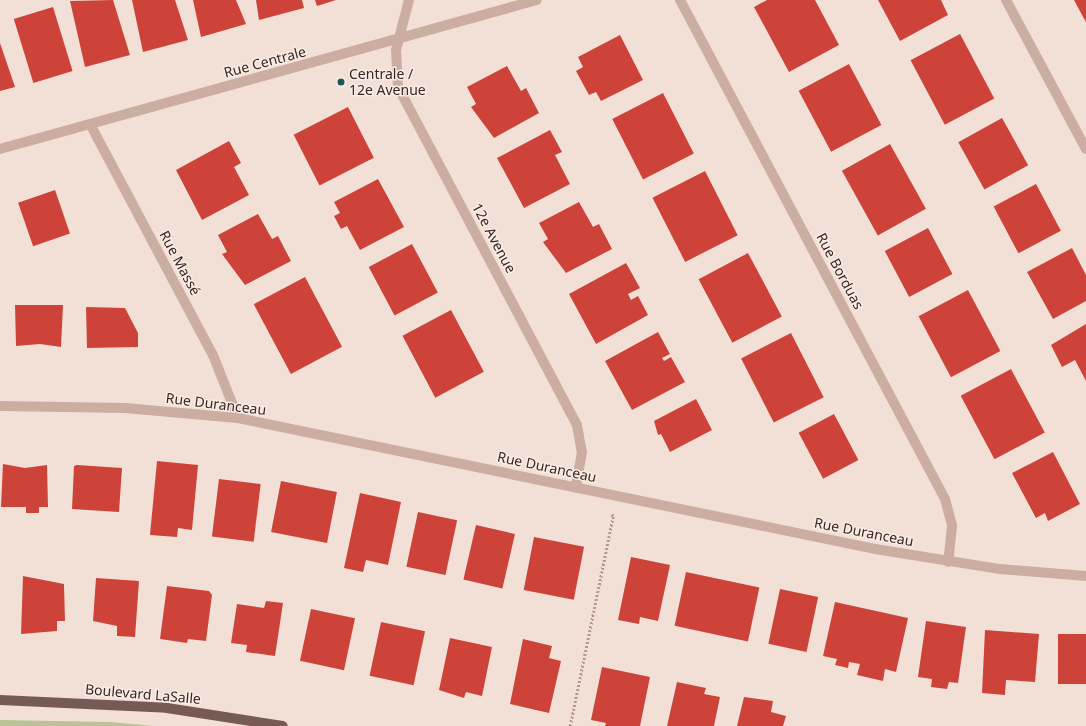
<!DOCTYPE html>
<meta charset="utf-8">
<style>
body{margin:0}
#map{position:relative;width:1086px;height:726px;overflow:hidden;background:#f2e0d7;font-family:"Noto Sans",sans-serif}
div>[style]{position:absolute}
.green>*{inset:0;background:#bbc296}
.building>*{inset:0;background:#cd433a;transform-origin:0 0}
.path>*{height:2.5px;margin-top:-1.25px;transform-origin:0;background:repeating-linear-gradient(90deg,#b7978d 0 2px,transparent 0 4px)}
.minor>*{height:10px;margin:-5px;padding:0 5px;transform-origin:5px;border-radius:5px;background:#cbada2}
.major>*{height:10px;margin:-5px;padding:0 5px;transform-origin:5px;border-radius:5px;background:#785a55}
.dots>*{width:11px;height:11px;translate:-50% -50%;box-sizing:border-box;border:2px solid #faebe3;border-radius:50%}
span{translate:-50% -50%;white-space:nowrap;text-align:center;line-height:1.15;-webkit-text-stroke:3px #faebe3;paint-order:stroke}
.street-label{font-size:14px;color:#352725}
.poi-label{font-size:14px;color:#352725}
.left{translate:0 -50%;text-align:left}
</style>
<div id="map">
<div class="green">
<div style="clip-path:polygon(0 720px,110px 722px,154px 726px,0 726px)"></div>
</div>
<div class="building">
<div style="clip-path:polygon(113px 0,130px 55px,85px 67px,70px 1px)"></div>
<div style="clip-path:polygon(132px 0,175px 0,188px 40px,143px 52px)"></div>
<div style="clip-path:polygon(193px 0,236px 0,246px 24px,201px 37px)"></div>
<div style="clip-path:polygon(256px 0,302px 0,304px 8px,259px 20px)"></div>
<div style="clip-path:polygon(315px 0,336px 0,317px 6px)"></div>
<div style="clip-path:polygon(767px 0,815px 0,839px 45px,789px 72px,754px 7px)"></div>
<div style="clip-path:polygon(878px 0,941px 0,948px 15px,900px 41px)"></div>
<div style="clip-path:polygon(1074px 0,1086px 0,1086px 22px,1082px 15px)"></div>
<div style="left:53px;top:7px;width:67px;height:41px;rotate:73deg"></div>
<div style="left:960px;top:34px;width:73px;height:56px;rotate:62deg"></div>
<div style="clip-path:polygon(620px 35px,643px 80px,601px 101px,596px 92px,589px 95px,576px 71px,583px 67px,578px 57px)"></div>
<div style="clip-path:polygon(0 43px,15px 87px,0 91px)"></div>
<div style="left:849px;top:64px;width:69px;height:57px;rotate:62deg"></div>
<div style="clip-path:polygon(507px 66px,521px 91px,526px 88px,539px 113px,494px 138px,471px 107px,476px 104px,467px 87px)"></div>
<div style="left:663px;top:93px;width:68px;height:57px;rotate:63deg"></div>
<div style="left:348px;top:107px;width:57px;height:61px;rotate:63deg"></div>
<div style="left:1002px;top:118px;width:54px;height:50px;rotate:61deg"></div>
<div style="clip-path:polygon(550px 130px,562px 152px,555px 155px,570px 184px,524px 208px,497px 158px)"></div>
<div style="clip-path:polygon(229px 141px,241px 163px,234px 167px,249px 195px,202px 220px,176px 170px)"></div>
<div style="left:890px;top:144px;width:74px;height:55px;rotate:61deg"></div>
<div style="left:705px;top:171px;width:72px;height:59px;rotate:63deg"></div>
<div style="clip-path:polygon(378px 179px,404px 227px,360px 250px,347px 226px,341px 229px,334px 216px,340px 213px,334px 202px)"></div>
<div style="left:1036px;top:184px;width:53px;height:48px;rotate:62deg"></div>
<div style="left:55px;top:190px;width:46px;height:39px;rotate:71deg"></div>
<div style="clip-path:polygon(579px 202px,593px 227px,599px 224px,612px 249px,566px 273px,543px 242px,548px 239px,539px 223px)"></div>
<div style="clip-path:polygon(258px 214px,272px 239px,278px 236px,291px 261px,245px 285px,222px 254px,227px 252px,218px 235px)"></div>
<div style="left:928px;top:228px;width:52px;height:49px;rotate:62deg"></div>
<div style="left:412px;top:244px;width:55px;height:49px;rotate:62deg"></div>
<div style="clip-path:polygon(1072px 248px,1086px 275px,1086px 301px,1053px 319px,1027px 272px)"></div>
<div style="left:748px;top:253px;width:72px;height:56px;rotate:62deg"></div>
<div style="clip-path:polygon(626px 263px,640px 288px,628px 294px,631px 300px,638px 296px,648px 315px,596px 344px,569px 294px)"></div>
<div style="left:305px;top:277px;width:79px;height:58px;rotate:62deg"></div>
<div style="left:968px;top:290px;width:69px;height:56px;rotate:62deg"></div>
<div style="clip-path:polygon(15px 305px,63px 305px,61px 347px,40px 344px,16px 346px)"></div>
<div style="clip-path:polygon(86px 307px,125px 308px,138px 333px,138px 347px,87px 348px)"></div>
<div style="left:451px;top:310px;width:70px;height:55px;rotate:62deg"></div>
<div style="clip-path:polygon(1086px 324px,1086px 381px,1075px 360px,1062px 367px,1051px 345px)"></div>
<div style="clip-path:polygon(658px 332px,670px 354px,662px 358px,664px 361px,671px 357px,685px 382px,632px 410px,605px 361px)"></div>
<div style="left:791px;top:333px;width:72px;height:56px;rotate:63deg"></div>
<div style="left:1011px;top:369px;width:72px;height:57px;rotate:62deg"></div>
<div style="clip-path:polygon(696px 399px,712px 430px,670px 452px,661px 434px,658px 435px,654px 421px)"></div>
<div style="left:834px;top:414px;width:52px;height:40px;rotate:62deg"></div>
<div style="clip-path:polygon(1053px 452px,1080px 504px,1048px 521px,1045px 513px,1036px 518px,1012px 473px)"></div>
<div style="clip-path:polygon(157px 461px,198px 465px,192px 530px,178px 528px,177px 537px,150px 535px)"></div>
<div style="clip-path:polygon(3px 464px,25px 468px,47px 465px,48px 507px,39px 507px,39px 513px,26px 513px,26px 507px,1px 507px)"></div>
<div style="clip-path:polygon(77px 465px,122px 468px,119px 512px,72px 509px,74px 466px)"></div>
<div style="left:219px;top:479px;width:42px;height:58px;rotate:7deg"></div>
<div style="left:281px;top:481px;width:57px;height:52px;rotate:11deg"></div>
<div style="clip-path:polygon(360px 493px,401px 502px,388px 565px,366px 560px,363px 572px,344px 568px)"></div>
<div style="left:418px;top:512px;width:40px;height:56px;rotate:12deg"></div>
<div style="left:476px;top:525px;width:40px;height:56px;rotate:13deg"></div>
<div style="left:534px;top:537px;width:51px;height:54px;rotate:11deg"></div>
<div style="clip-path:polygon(631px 557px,670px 565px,658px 621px,640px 617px,639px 624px,618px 620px)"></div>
<div style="left:686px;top:572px;width:75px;height:55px;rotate:12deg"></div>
<div style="clip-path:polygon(23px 576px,64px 584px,65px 621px,57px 621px,57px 631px,21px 634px)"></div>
<div style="clip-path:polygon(96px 578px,139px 581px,135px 637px,117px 636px,117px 626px,93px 621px)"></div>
<div style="clip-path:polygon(167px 586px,209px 591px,212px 595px,206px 641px,188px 639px,187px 643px,160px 639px)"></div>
<div style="left:780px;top:589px;width:39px;height:56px;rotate:12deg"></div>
<div style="clip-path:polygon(266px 601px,283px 603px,275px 656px,246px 652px,247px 645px,231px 643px,237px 604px,264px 608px)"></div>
<div style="clip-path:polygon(835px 602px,908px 618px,896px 672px,885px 669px,883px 681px,857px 675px,860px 664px,849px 662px,848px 668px,835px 665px,837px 659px,823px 656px)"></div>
<div style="left:311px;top:609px;width:45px;height:53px;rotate:12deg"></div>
<div style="clip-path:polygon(926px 621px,966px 627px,958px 683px,949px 682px,947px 689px,931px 687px,932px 679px,918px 677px)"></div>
<div style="left:381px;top:622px;width:45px;height:55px;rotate:12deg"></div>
<div style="clip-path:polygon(985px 630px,1039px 634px,1035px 682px,1006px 680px,1005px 695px,982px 693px)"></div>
<div style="left:1058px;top:634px;width:28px;height:50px"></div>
<div style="clip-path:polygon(450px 638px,492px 647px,482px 696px,466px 692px,464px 698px,439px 690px)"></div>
<div style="clip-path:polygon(523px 639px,552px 646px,549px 658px,561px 661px,549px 713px,510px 704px)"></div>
<div style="clip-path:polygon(602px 667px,650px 677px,640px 726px,605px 726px,606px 723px,591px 720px)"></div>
<div style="clip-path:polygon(677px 682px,706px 688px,704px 694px,720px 697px,714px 726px,667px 726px)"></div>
<div style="clip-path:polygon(744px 697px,773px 701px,771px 712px,786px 716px,783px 726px,737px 726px)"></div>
</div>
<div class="path">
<div style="left:570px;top:726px;width:214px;rotate:-78.4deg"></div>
<div style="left:613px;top:516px;width:3px;rotate:-135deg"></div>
</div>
<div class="minor">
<div style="left:409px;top:0;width:52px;rotate:104.6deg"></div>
<div style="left:396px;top:50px;width:37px;rotate:87deg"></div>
<div style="left:398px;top:87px;width:382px;rotate:62.1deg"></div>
<div style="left:577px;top:425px;width:27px;rotate:80deg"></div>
<div style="left:582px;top:452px;width:36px;rotate:100deg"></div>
<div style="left:680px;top:0;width:565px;rotate:62.03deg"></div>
<div style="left:945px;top:499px;width:28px;rotate:75deg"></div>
<div style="left:952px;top:526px;width:36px;rotate:96deg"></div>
<div style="left:1006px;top:0;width:169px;rotate:61.8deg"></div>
<div style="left:90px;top:124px;width:262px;rotate:62deg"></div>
<div style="left:213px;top:355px;width:68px;rotate:68.4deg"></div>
<div style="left:0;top:149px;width:557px;rotate:-15.51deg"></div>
<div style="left:0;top:406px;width:125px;rotate:0.9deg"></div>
<div style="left:125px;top:408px;width:113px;rotate:5.1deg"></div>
<div style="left:238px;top:418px;width:650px;rotate:11.62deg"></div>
<div style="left:875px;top:549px;width:127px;rotate:9.1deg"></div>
<div style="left:1000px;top:569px;width:86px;rotate:4.7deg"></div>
</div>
<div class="major">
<div style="left:0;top:700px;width:167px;rotate:2.7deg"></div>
<div style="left:167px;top:708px;width:117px;rotate:8.8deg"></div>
</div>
<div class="dots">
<div style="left:341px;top:82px;background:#195951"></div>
</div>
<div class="street-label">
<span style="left:265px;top:62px;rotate:-15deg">Rue Centrale</span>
<span style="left:494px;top:238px;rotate:62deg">12e Avenue</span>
<span style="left:180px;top:263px;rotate:62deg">Rue Massé</span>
<span style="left:840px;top:271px;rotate:62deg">Rue Borduas</span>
<span style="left:216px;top:404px;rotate:7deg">Rue Duranceau</span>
<span style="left:547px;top:467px;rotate:12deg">Rue Duranceau</span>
<span style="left:864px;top:532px;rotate:11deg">Rue Duranceau</span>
<span style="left:143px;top:694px;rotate:5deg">Boulevard LaSalle</span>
</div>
<div class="poi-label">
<span class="left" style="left:349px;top:82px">Centrale /<br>12e Avenue</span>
</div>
</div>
